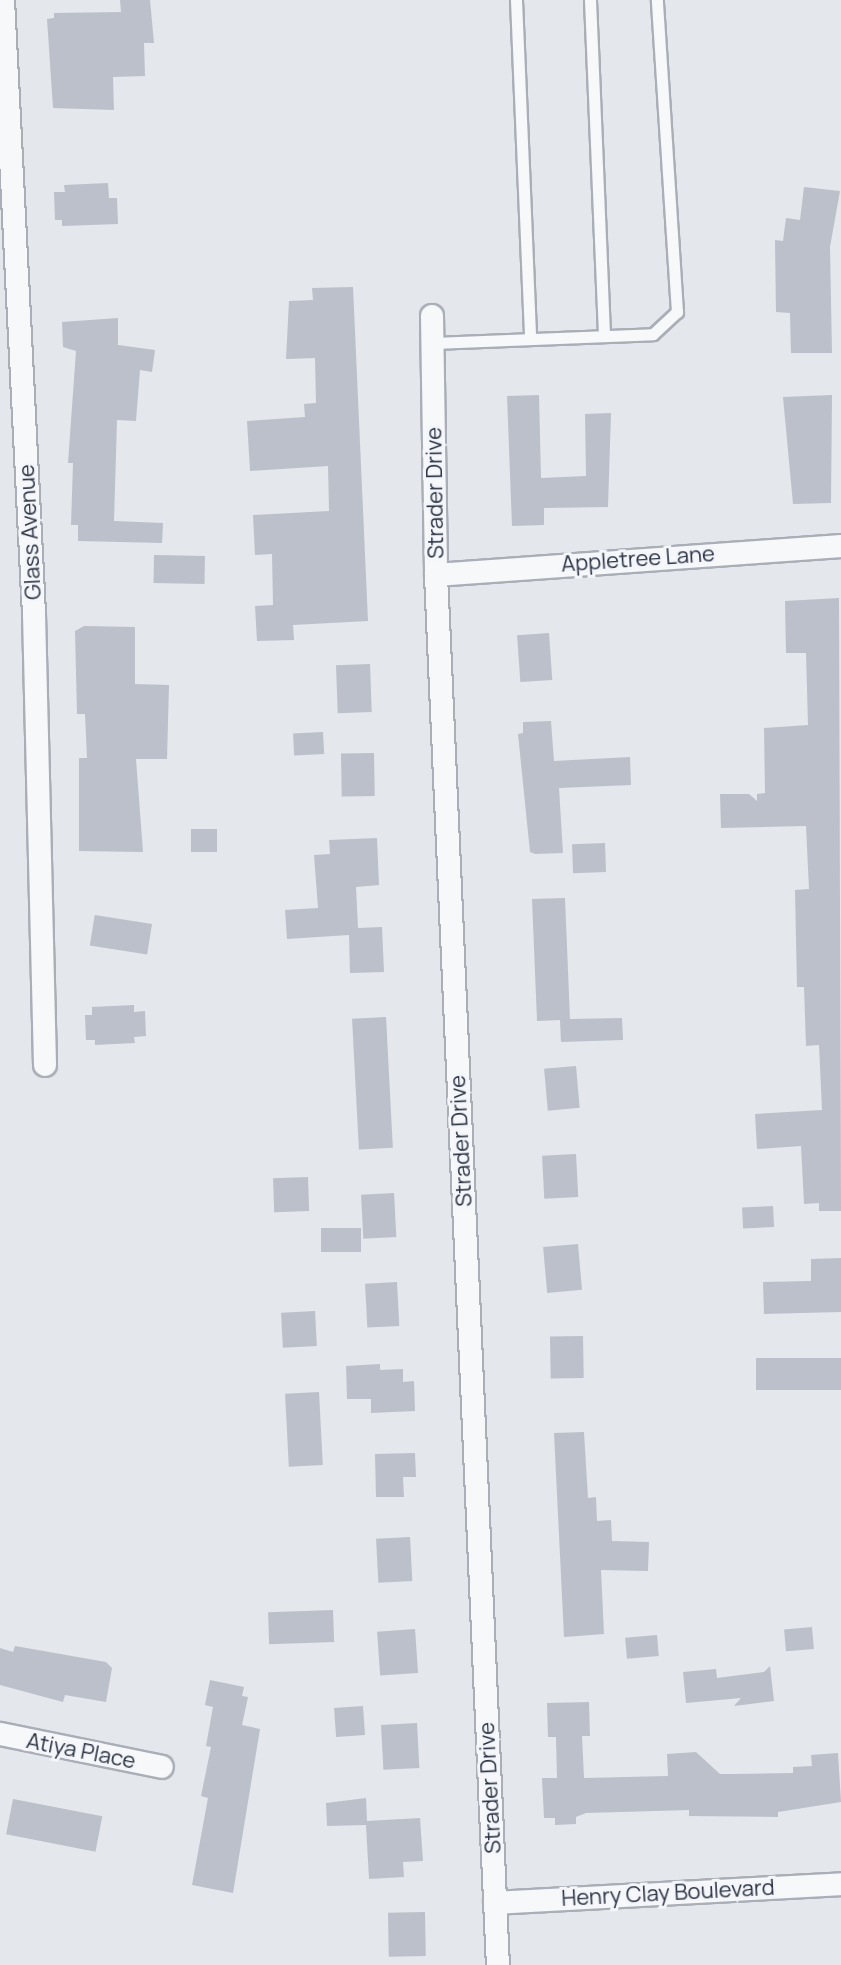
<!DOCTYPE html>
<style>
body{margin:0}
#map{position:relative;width:841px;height:1965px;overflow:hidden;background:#e4e7ec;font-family:Manrope,sans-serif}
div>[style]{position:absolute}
.building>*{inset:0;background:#bbc0ca;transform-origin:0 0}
.roads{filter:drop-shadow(2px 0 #a9aeb7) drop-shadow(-2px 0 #a9aeb7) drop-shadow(0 2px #a9aeb7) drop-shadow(0 -2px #a9aeb7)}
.service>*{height:11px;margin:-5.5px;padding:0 5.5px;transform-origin:5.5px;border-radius:5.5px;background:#f7f8fa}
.minor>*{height:22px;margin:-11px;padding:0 11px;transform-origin:11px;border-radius:11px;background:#f7f8fa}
span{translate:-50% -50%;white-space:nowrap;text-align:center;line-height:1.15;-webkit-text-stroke:6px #f4f6f9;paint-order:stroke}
.street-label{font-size:22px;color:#2b3445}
</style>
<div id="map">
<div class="building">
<div style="clip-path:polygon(120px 0,150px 0,154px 43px,144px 43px,145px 76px,113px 77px,114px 110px,53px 108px,47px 19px,54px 18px,54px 13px,121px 12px)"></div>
<div style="clip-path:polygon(108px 183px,109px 198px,117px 198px,118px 224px,62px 226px,62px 220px,55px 220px,54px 192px,65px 192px,64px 185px)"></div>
<div style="clip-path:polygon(804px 187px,840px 191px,830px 247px,832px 353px,791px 353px,790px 313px,776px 312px,775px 240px,783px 241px,786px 218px,800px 220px)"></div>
<div style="clip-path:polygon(353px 287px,368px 621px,293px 625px,294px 640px,257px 641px,255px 606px,273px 605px,272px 554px,255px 555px,253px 515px,329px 511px,328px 466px,250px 471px,247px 421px,305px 417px,304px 404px,316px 403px,315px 358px,286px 359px,289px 301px,313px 300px,312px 288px)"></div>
<div style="clip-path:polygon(118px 318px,118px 345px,155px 350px,152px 372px,140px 370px,136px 421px,117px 420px,114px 521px,163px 523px,162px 543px,78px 541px,78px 525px,71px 525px,73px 463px,68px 463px,76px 351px,63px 347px,62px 322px)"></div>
<div style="clip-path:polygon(539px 395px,541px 478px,586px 476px,585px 414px,611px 413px,608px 507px,544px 508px,544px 525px,512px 526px,507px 396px)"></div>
<div style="clip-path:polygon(832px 395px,831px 503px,793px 504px,783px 397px)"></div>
<div style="left:154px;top:555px;width:51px;height:28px;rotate:1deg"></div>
<div style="clip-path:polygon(839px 598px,841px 1211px,819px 1211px,819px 1203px,804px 1204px,801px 1146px,757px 1149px,755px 1114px,822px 1110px,819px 1045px,806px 1046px,804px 987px,797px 987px,795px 890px,809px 889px,806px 826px,721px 828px,720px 794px,749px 794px,757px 801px,757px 794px,765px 793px,764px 728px,808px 725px,806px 653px,786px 653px,785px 601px)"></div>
<div style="clip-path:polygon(84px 626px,135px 627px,135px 684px,169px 685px,167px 759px,136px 759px,143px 852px,79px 851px,79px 758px,87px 758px,85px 714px,77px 714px,75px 631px)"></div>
<div style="left:549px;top:633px;width:47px;height:32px;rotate:86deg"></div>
<div style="left:370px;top:664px;width:48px;height:34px;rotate:88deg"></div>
<div style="clip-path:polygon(551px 721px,554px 761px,630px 757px,631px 785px,559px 788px,563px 853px,535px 854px,530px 852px,518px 734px,523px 733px,523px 722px)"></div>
<div style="left:323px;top:732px;width:22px;height:30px;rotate:87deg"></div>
<div style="left:374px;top:753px;width:43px;height:33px;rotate:89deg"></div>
<div style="left:191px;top:829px;width:26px;height:23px"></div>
<div style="clip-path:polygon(377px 838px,379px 885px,356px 887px,358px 928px,382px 927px,384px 972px,350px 973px,349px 935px,287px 939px,285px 910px,318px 908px,314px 855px,330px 854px,329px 840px)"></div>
<div style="left:605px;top:843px;width:29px;height:33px;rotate:88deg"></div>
<div style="clip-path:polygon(565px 898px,570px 1019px,622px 1018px,623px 1040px,561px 1042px,560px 1020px,537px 1021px,532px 899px)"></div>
<div style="left:152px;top:924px;width:31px;height:58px;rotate:99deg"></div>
<div style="clip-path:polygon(134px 1005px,134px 1012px,145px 1011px,146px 1036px,134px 1037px,135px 1043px,95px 1045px,95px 1040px,86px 1040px,85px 1015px,92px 1015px,92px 1007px)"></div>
<div style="left:386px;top:1017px;width:131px;height:34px;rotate:87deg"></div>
<div style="left:576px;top:1066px;width:42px;height:32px;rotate:85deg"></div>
<div style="left:576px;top:1154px;width:43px;height:34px;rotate:87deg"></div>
<div style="left:308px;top:1177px;width:34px;height:35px;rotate:88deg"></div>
<div style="left:394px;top:1193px;width:44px;height:33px;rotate:87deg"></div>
<div style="left:773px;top:1206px;width:21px;height:31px;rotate:87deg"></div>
<div style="left:321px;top:1228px;width:40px;height:24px"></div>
<div style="left:578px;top:1244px;width:46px;height:35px;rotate:85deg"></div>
<div style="clip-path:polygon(841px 1258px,841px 1312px,764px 1314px,763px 1282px,811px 1281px,811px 1259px)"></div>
<div style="left:397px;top:1282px;width:44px;height:32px;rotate:87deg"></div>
<div style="left:315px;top:1311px;width:35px;height:34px;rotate:87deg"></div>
<div style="left:583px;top:1336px;width:42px;height:33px;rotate:89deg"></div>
<div style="left:841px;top:1358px;width:32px;height:85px;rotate:90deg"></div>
<div style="clip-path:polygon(380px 1364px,380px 1370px,403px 1369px,403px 1382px,414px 1381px,415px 1411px,371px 1413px,371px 1399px,347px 1399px,346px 1366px)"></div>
<div style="left:319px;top:1392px;width:73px;height:34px;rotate:87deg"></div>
<div style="clip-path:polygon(584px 1432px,588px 1498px,596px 1497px,597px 1521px,611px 1520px,612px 1541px,649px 1542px,648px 1571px,601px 1570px,604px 1634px,564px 1637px,554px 1433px)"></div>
<div style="clip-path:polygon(415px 1453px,416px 1477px,403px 1477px,404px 1497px,376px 1497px,375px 1454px)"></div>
<div style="left:410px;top:1537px;width:44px;height:34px;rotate:87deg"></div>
<div style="left:333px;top:1610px;width:32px;height:65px;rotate:88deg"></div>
<div style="left:812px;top:1627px;width:22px;height:28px;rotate:85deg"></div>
<div style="left:415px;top:1629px;width:44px;height:38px;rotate:86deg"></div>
<div style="left:657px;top:1635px;width:21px;height:32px;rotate:85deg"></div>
<div style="clip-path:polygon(15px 1646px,106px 1662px,112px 1668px,106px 1702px,65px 1695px,63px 1702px,0 1685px,0 1648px,13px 1652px)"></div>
<div style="clip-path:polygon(770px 1666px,774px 1701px,734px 1706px,741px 1698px,686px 1703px,683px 1672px,716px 1669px,717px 1678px,764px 1672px)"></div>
<div style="clip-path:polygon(210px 1680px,244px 1687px,242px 1696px,248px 1697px,242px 1725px,260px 1729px,233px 1893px,192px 1885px,208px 1798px,201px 1796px,211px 1747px,206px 1746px,213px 1707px,205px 1705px)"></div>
<div style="clip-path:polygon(589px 1702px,590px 1736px,582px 1736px,584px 1778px,668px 1776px,667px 1754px,696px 1752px,720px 1774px,734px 1774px,793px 1773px,793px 1767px,812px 1766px,811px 1755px,838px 1753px,841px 1802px,778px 1812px,778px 1817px,689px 1816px,689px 1810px,586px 1813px,576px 1817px,576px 1824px,555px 1825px,555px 1818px,544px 1818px,542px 1778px,557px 1778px,556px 1737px,548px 1737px,547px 1703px)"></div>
<div style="left:363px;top:1706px;width:29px;height:29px;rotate:86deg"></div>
<div style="left:417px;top:1723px;width:45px;height:36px;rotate:87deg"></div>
<div style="clip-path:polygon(366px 1798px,367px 1821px,420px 1818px,423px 1861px,403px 1862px,404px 1877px,369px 1879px,366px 1825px,327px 1826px,326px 1803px)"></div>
<div style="left:13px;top:1799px;width:91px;height:36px;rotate:11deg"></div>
<div style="left:425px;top:1912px;width:44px;height:37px;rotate:89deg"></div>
</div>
<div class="roads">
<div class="service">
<div style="left:516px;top:0;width:337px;rotate:87.6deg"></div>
<div style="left:590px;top:0;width:335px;rotate:87.6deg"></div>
<div style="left:433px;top:343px;width:220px;rotate:-2.3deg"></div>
<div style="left:653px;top:334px;width:33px;rotate:-43deg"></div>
<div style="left:677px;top:312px;width:313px;rotate:-93.7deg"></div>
</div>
<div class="minor">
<div style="left:3px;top:0;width:615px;rotate:87.11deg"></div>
<div style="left:34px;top:614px;width:451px;rotate:88.6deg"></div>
<div style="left:432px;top:316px;width:259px;rotate:89.1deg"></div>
<div style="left:436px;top:575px;width:1391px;rotate:87.45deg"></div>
<div style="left:436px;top:575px;width:406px;rotate:-4.1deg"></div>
<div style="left:0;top:1734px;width:165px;rotate:11.5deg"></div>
<div style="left:495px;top:1903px;width:347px;rotate:-3.1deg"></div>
</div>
</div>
<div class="street-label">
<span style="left:435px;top:493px;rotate:-91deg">Strader Drive</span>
<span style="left:30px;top:532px;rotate:-93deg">Glass Avenue</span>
<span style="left:638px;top:559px;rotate:-4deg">Appletree Lane</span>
<span style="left:461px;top:1141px;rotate:-93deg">Strader Drive</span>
<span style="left:81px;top:1751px;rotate:11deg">Atiya Place</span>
<span style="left:490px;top:1788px;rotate:-93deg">Strader Drive</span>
<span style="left:668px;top:1893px;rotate:-3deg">Henry Clay Boulevard</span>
</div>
</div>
